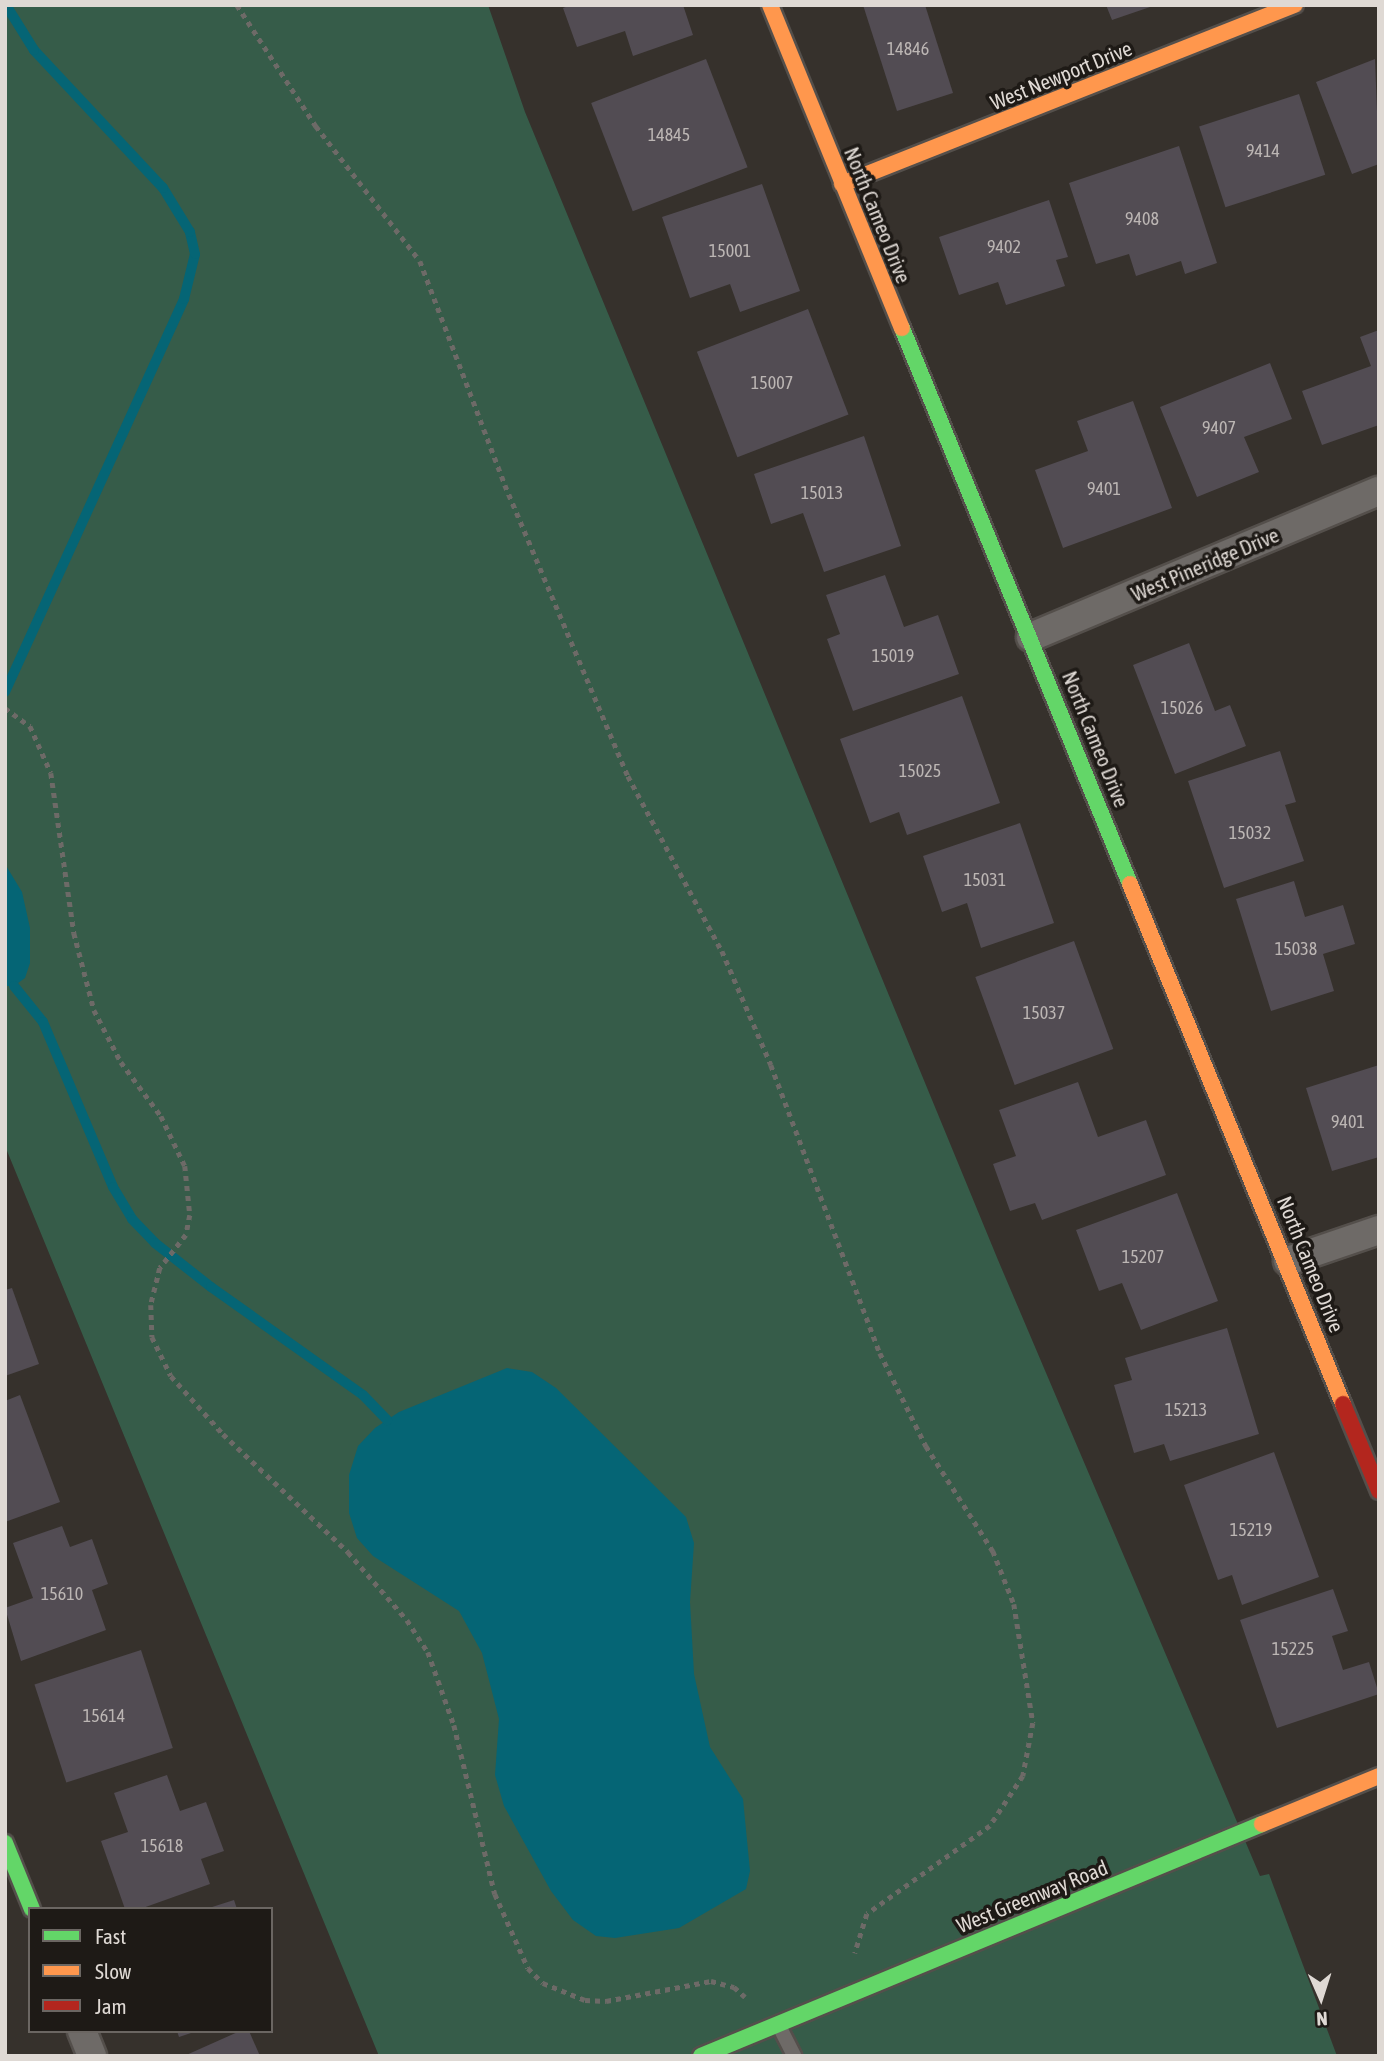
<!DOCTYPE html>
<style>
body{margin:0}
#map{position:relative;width:1384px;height:2061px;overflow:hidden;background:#36312c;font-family:"Asap Condensed",sans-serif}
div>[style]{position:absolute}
.green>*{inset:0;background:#365c49}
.water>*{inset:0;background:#056575}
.stream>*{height:10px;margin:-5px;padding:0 5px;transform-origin:5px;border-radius:5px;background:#056575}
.building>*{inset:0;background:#524c53;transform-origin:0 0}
.path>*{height:4.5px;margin-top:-2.25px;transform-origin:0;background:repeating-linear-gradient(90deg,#6d6a67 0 5px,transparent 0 10px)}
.roads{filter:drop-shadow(2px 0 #544f4b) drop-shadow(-2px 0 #544f4b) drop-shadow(0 2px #544f4b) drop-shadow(0 -2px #544f4b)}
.lane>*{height:14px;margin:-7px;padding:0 7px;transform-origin:7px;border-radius:7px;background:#6e6a67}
.street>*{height:28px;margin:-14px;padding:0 14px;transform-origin:14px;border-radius:14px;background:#6e6a67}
.fast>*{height:16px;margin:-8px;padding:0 8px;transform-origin:8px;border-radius:8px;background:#63d668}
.slow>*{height:16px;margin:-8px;padding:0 8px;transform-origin:8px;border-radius:8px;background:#ff974d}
.jam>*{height:16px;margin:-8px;padding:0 8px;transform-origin:8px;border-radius:8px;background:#b3261e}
span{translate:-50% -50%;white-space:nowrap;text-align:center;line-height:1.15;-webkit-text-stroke:7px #1e1a16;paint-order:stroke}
.number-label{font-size:18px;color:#bcb6b4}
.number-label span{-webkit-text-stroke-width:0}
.street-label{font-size:21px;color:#dfd9d4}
.frame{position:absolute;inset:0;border:7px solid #dfd9d4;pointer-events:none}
.legend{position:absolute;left:28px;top:1907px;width:245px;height:126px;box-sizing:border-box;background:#1e1a16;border:2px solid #6b6662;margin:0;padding:9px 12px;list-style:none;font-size:21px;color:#dfd9d4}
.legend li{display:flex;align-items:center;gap:14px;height:35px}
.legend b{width:35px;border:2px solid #6b6662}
.north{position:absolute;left:1286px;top:1963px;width:70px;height:70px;-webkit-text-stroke:5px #1e1a16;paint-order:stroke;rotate:177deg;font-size:19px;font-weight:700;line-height:28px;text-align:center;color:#dfd9d4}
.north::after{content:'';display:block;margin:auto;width:24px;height:32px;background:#dfd9d4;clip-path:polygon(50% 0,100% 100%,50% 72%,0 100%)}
</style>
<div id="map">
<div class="green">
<div style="clip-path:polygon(5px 5px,488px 5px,525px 112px,998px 1260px,1260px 1876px,1269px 1874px,1337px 2056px,379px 2056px,5px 1146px)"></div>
</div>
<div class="water">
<div style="clip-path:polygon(5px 864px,22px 892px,30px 928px,30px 963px,25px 978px,14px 986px,5px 986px)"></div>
<div style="clip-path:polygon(507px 1368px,532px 1372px,556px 1388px,686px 1517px,694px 1543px,690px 1602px,694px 1674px,710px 1747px,743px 1799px,750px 1871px,746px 1889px,679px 1928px,615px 1938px,596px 1936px,573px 1920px,551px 1891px,504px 1806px,495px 1775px,499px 1719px,482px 1653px,459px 1611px,373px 1556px,357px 1538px,349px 1513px,349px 1475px,358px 1446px,375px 1428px,399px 1412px)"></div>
</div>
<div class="stream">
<div style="left:5px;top:692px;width:432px;rotate:-65.5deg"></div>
<div style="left:184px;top:299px;width:46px;rotate:-76.3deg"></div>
<div style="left:195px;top:254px;width:23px;rotate:-103deg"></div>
<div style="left:190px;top:232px;width:52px;rotate:-121.5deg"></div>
<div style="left:163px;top:188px;width:189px;rotate:-133.1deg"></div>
<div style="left:34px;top:50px;width:53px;rotate:-121.9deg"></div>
<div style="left:14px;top:986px;width:46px;rotate:51.1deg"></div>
<div style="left:43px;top:1022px;width:179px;rotate:67deg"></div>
<div style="left:113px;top:1187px;width:37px;rotate:59deg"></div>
<div style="left:132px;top:1219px;width:33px;rotate:46deg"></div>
<div style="left:155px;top:1243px;width:71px;rotate:38.2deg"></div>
<div style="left:211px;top:1287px;width:186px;rotate:35.4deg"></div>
<div style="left:363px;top:1395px;width:35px;rotate:46deg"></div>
</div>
<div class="building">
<div style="clip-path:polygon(571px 5px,683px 5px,693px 35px,633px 56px,625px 31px,577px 47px,563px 8px)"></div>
<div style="clip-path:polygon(863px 5px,925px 5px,953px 93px,897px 111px)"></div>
<div style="clip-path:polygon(1106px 5px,1153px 5px,1153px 6px,1112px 20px)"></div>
<div style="left:706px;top:59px;width:116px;height:123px;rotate:69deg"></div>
<div style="clip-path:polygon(1375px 59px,1379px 164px,1352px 174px,1316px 82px)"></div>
<div style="left:1299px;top:94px;width:85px;height:105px;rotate:72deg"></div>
<div style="clip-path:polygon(1179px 146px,1217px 263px,1185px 274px,1181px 261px,1136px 276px,1129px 254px,1096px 264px,1069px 183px)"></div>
<div style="clip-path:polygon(762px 184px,800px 291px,740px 312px,730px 284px,690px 298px,662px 217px)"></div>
<div style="clip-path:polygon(1049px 200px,1068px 257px,1056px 260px,1065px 286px,1006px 305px,998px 282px,959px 295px,939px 237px)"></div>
<div style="left:808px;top:309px;width:113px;height:119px;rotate:69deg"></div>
<div style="clip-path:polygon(1379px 330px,1379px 425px,1322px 445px,1302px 391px,1371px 366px,1360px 337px)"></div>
<div style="clip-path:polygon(1270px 363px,1292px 419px,1244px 437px,1259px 472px,1197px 497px,1160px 407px)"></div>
<div style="clip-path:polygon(1133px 401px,1172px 508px,1063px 548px,1035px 470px,1088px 451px,1077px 421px)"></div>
<div style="clip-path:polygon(864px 436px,901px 546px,824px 572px,803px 513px,771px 524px,754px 474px)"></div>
<div style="clip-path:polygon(885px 575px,904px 627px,938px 615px,959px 674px,853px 711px,827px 639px,840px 634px,826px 595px)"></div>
<div style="clip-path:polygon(1189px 643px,1215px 711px,1230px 705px,1246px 746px,1175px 774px,1133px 665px)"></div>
<div style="clip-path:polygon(962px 696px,1000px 803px,907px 835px,899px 812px,870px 823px,840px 739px)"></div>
<div style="clip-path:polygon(1280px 751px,1296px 802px,1285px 805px,1304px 861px,1224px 888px,1188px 781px)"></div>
<div style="clip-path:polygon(1020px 823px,1054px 923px,981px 948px,967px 903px,942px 912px,923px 856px)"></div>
<div style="clip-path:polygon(1294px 881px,1305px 917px,1343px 905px,1355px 944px,1323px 954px,1334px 991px,1271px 1011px,1236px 899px)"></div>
<div style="left:1074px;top:941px;width:115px;height:105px;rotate:70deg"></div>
<div style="clip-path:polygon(1379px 1065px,1379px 1157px,1332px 1171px,1306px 1088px)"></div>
<div style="clip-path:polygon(1078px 1082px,1098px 1137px,1146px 1120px,1166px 1175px,1042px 1220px,1035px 1203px,1010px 1211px,993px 1164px,1016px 1156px,999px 1110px)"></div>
<div style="clip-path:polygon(1177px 1193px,1218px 1301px,1141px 1330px,1122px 1283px,1099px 1291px,1076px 1230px)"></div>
<div style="clip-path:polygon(12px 1288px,39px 1364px,5px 1376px,5px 1290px)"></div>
<div style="clip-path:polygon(1227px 1328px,1259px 1434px,1170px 1461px,1164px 1444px,1134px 1453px,1114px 1385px,1132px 1380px,1125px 1358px)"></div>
<div style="clip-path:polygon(20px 1395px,60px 1502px,5px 1522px,5px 1401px)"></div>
<div style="clip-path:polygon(1274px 1452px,1319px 1577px,1242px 1605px,1232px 1575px,1218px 1580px,1184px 1485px)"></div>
<div style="clip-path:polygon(62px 1526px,70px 1547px,92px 1539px,108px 1584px,92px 1590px,106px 1630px,21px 1661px,5px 1608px,33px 1598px,13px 1543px)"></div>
<div style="clip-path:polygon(1333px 1589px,1348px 1631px,1332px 1636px,1343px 1670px,1369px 1662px,1379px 1694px,1277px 1728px,1240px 1620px)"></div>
<div style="left:141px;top:1650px;width:103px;height:112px;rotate:72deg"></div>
<div style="clip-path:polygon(167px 1775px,180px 1811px,206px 1802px,224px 1851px,201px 1859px,210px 1884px,140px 1909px,125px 1909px,101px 1841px,128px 1832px,114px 1793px)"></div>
<div style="clip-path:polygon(234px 1900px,237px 1909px,209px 1909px,209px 1908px)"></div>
<div style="clip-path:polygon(177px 2031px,194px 2031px,194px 2032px,179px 2037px)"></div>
<div style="clip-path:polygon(240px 2031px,249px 2031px,260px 2056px,184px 2056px)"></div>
</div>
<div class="path">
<div style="left:237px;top:5px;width:145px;rotate:56.9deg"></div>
<div style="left:316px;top:126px;width:170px;rotate:52.4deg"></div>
<div style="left:420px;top:261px;width:240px;rotate:69.2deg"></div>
<div style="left:505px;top:485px;width:316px;rotate:67.1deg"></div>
<div style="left:628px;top:776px;width:199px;rotate:61.8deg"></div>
<div style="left:722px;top:951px;width:124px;rotate:66.7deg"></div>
<div style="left:771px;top:1065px;width:308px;rotate:69.3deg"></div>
<div style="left:880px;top:1353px;width:104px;rotate:63.7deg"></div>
<div style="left:926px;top:1446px;width:125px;rotate:57.5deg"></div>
<div style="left:993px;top:1551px;width:57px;rotate:68.4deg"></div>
<div style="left:1014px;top:1604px;width:121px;rotate:80.9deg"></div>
<div style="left:1033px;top:1723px;width:54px;rotate:100.7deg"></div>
<div style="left:1023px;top:1776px;width:60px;rotate:123.4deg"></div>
<div style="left:990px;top:1826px;width:151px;rotate:144.4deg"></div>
<div style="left:867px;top:1914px;width:41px;rotate:107.1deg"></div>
<div style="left:5px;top:708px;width:31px;rotate:36deg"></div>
<div style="left:30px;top:726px;width:51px;rotate:65.9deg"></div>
<div style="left:51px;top:773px;width:162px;rotate:81.8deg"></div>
<div style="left:74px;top:933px;width:80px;rotate:75.4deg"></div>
<div style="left:94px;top:1010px;width:59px;rotate:62.6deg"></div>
<div style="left:121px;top:1062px;width:67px;rotate:53.5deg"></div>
<div style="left:161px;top:1116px;width:55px;rotate:64.4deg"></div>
<div style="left:185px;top:1166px;width:49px;rotate:84.2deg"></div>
<div style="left:190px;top:1215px;width:20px;rotate:101deg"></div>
<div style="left:186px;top:1235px;width:42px;rotate:128.2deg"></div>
<div style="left:160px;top:1268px;width:38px;rotate:104deg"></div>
<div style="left:151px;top:1305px;width:32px;rotate:88deg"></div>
<div style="left:152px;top:1337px;width:43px;rotate:64deg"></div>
<div style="left:171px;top:1376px;width:78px;rotate:48.1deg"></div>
<div style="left:223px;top:1434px;width:172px;rotate:43.3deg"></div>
<div style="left:348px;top:1552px;width:90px;rotate:49.1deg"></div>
<div style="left:407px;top:1620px;width:38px;rotate:57deg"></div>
<div style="left:428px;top:1652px;width:77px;rotate:70.4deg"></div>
<div style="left:454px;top:1725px;width:174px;rotate:76.4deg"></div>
<div style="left:495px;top:1894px;width:81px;rotate:66deg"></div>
<div style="left:528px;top:1968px;width:21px;rotate:45deg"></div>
<div style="left:543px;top:1983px;width:45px;rotate:22deg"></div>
<div style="left:585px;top:2000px;width:21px;rotate:3deg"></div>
<div style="left:606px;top:2001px;width:107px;rotate:-10.8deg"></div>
<div style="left:711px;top:1981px;width:24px;rotate:15deg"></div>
<div style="left:734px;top:1987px;width:15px;rotate:42deg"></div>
</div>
<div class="roads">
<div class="lane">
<div style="left:779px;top:2026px;width:34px;rotate:63deg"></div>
</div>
<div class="street">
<div style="left:1031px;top:637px;width:377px;rotate:-22.8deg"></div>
<div style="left:1288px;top:1261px;width:96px;rotate:-18.8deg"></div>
<div style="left:82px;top:2031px;width:27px;rotate:68deg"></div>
</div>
<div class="fast">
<div style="left:902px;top:328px;width:601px;rotate:67.7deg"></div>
<div style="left:5px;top:1843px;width:71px;rotate:67.8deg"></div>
<div style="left:701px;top:2056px;width:607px;rotate:-22.47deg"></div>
</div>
<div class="slow">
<div style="left:770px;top:5px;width:349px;rotate:67.8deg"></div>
<div style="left:842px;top:184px;width:487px;rotate:-21.6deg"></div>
<div style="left:1130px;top:884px;width:562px;rotate:67.73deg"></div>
<div style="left:1262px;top:1824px;width:126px;rotate:-22.3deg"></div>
</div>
<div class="jam">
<div style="left:1343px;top:1404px;width:94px;rotate:67.5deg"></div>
</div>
</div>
<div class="number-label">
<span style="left:908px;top:49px">14846</span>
<span style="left:669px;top:135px">14845</span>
<span style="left:1263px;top:151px">9414</span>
<span style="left:1142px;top:219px">9408</span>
<span style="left:1004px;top:247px">9402</span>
<span style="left:730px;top:251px">15001</span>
<span style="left:772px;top:383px">15007</span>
<span style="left:1219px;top:428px">9407</span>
<span style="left:1104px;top:489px">9401</span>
<span style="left:822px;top:493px">15013</span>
<span style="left:893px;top:656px">15019</span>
<span style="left:1182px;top:708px">15026</span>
<span style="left:920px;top:771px">15025</span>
<span style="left:1250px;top:833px">15032</span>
<span style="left:985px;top:880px">15031</span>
<span style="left:1296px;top:949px">15038</span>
<span style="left:1044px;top:1013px">15037</span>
<span style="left:1348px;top:1122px">9401</span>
<span style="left:1143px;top:1257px">15207</span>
<span style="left:1186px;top:1410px">15213</span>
<span style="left:1251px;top:1530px">15219</span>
<span style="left:62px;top:1594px">15610</span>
<span style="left:1293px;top:1649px">15225</span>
<span style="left:104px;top:1716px">15614</span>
<span style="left:162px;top:1846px">15618</span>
</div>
<div class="street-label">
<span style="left:1061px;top:75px;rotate:-22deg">West Newport Drive</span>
<span style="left:878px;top:215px;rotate:68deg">North Cameo Drive</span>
<span style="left:1205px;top:564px;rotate:-23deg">West Pineridge Drive</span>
<span style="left:1096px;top:739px;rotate:68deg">North Cameo Drive</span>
<span style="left:1311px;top:1264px;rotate:68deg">North Cameo Drive</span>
<span style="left:1032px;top:1896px;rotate:-22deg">West Greenway Road</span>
</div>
<div class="frame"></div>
<ul class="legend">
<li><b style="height:9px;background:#63d668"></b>Fast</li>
<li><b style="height:9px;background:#ff974d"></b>Slow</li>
<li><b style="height:9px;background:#b3261e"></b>Jam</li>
</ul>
<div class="north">N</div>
</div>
